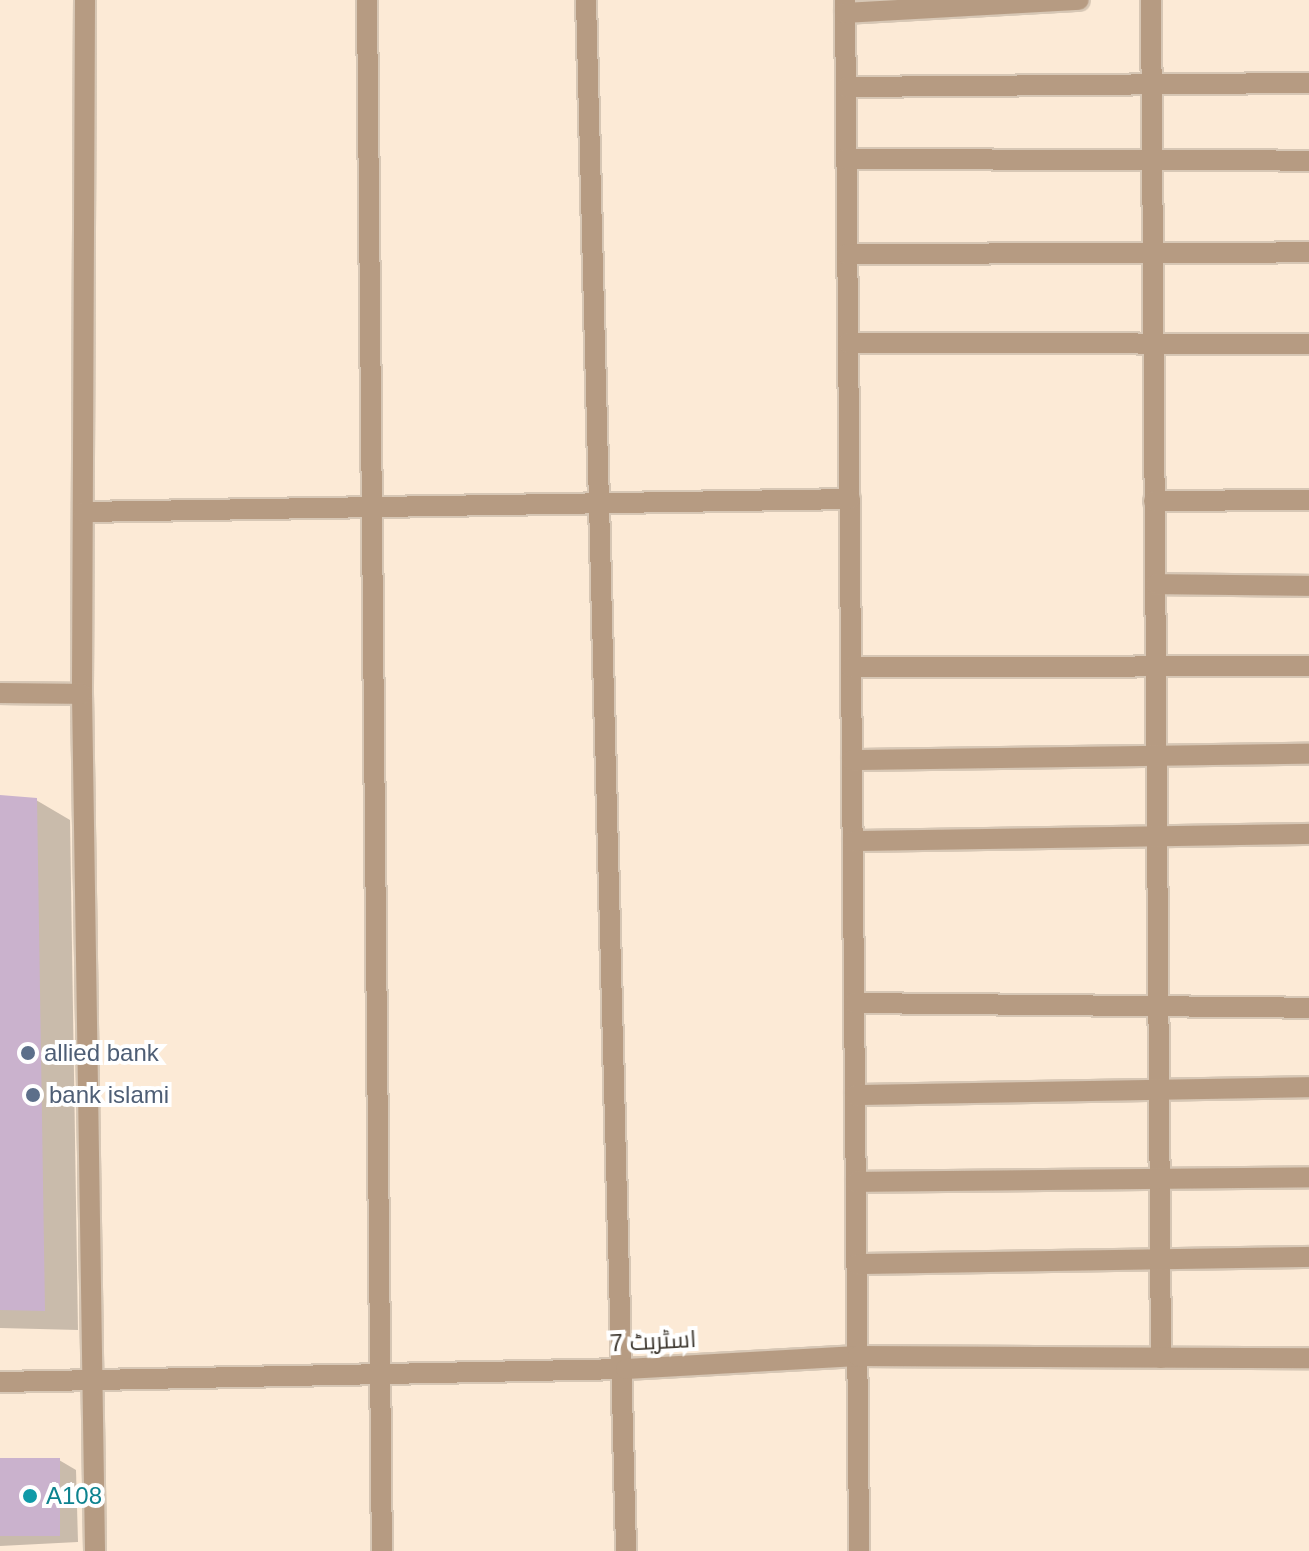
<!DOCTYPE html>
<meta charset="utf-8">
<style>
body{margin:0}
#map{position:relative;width:1309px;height:1551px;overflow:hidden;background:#fcead6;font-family:Helvetica,Cairo,sans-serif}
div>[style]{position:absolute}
.shadow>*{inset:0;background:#0003}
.building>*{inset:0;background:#cab2cd;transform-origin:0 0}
.roads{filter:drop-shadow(2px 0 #d7c7b5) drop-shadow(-2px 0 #d7c7b5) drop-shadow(0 2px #d7c7b5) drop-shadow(0 -2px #d7c7b5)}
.street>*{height:20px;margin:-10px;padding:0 10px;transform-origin:10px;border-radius:10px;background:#b69b82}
.dots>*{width:22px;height:22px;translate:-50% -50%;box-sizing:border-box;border:4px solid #fff;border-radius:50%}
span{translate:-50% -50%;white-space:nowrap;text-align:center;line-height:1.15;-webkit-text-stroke:8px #fff;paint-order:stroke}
.service-label{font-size:24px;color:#4e5e75}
.left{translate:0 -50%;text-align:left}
.street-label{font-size:24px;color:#413b33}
.culture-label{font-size:24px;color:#0d838f}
</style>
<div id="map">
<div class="shadow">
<div style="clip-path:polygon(0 797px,36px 800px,70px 820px,78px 1330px,0 1328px)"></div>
<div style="clip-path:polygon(0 1460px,59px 1460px,76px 1470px,78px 1542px,0 1546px)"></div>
</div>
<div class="building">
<div style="clip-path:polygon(0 795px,37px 798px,45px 1311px,0 1310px)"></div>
<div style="left:0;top:1458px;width:60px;height:78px"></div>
</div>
<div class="roads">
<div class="street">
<div style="left:85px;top:0;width:694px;rotate:90.25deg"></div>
<div style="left:82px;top:694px;width:857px;rotate:89.13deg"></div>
<div style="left:367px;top:0;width:1551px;rotate:89.45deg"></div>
<div style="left:586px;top:0;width:1552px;rotate:88.52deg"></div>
<div style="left:845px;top:0;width:1551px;rotate:89.48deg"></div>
<div style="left:1151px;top:0;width:1358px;rotate:89.58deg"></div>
<div style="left:845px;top:13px;width:234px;rotate:-3.2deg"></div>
<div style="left:846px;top:87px;width:463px;rotate:-0.5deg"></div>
<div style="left:846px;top:159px;width:463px;rotate:0.2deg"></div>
<div style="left:847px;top:254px;width:462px;rotate:-0.2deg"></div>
<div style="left:848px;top:343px;width:461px;rotate:0.1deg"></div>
<div style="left:1154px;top:501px;width:155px;rotate:-0.4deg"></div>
<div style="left:83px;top:512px;width:767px;rotate:-0.97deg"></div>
<div style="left:1156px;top:584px;width:153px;rotate:0.7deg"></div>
<div style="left:851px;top:667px;width:458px;rotate:-0.1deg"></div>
<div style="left:0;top:693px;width:82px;rotate:0.7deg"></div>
<div style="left:852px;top:760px;width:457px;rotate:-0.8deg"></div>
<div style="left:853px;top:841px;width:456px;rotate:-0.9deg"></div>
<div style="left:854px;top:1003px;width:455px;rotate:0.6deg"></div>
<div style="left:855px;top:1095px;width:454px;rotate:-1deg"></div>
<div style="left:856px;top:1182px;width:453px;rotate:-0.6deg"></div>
<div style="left:857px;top:1264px;width:452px;rotate:-0.9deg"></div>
<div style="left:0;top:1382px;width:626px;rotate:-1.19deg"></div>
<div style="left:626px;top:1369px;width:232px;rotate:-3.2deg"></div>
<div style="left:858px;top:1356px;width:451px;rotate:0.3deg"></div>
</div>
</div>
<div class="dots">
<div style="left:28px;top:1053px;background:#5c6f8a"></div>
<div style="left:33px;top:1095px;background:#5c6f8a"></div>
<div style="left:30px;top:1496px;background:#0f9aa8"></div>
</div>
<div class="service-label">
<span class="left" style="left:44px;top:1053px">allied bank</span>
<span class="left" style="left:49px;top:1095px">bank islami</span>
</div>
<div class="street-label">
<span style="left:653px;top:1341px;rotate:-3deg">اسٹریٹ 7</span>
</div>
<div class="culture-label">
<span class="left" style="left:46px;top:1496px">A108</span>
</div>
</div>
